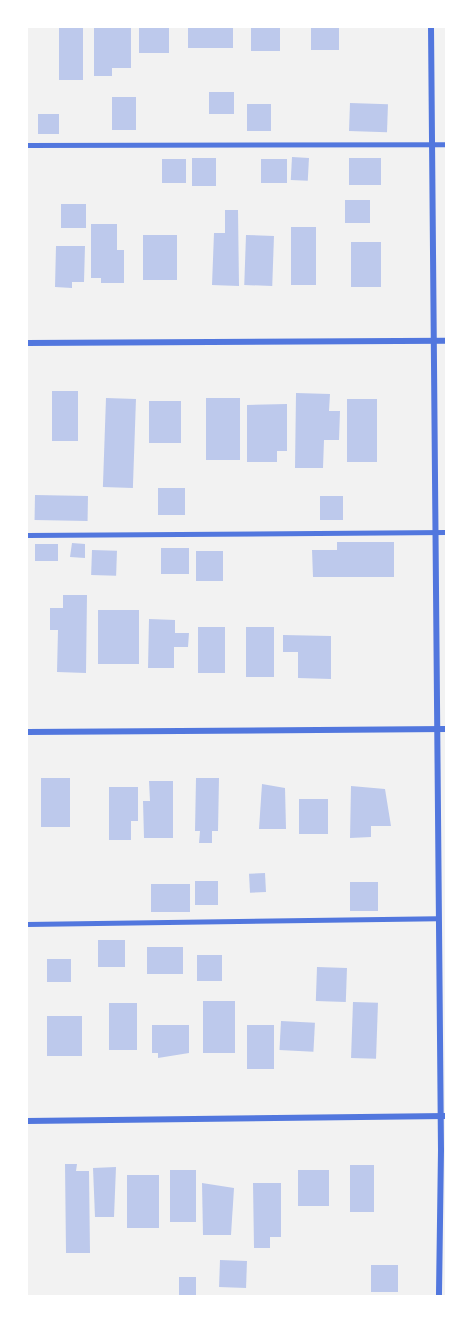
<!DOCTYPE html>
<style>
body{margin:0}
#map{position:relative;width:473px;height:1323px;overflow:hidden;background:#f2f2f2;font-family:"Fira Sans",sans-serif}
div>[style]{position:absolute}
.building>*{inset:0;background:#bdc9ec;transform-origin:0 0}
.service>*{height:4.5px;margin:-2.25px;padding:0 2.25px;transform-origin:2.25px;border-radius:2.25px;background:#5277de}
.minor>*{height:6px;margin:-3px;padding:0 3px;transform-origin:3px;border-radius:3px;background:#5277de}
span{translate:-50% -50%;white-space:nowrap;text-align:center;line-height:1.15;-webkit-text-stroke:6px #fff;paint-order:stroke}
.frame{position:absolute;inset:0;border:28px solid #fff;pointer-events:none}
</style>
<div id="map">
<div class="building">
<div style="left:59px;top:27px;width:24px;height:53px"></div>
<div style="clip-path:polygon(94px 27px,131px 27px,131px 68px,112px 68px,112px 76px,94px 76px)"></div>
<div style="left:139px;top:27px;width:30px;height:26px"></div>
<div style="left:188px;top:27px;width:45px;height:21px"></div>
<div style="left:251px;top:27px;width:29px;height:24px"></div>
<div style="left:311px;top:27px;width:28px;height:23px"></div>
<div style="left:209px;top:92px;width:25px;height:22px"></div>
<div style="left:112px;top:97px;width:24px;height:33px"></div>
<div style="left:350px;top:103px;width:38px;height:28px;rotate:2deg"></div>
<div style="left:247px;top:104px;width:24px;height:27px"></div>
<div style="left:59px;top:114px;width:20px;height:21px;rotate:90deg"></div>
<div style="left:292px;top:157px;width:17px;height:23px;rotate:3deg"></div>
<div style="left:192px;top:158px;width:24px;height:28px"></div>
<div style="left:349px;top:158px;width:32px;height:27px"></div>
<div style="left:162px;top:159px;width:24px;height:24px"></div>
<div style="left:261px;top:159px;width:26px;height:24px"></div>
<div style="left:345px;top:200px;width:25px;height:23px"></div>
<div style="left:61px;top:204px;width:25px;height:24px"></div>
<div style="clip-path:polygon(225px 210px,238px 210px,239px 286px,212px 285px,214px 233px,225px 233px)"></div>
<div style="clip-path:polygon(91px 224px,117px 224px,117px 250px,124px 250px,124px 283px,101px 283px,101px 278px,91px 278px)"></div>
<div style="left:316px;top:227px;width:58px;height:25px;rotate:90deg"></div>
<div style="left:177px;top:235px;width:45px;height:34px;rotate:90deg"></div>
<div style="left:246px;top:235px;width:28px;height:50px;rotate:2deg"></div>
<div style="left:351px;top:242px;width:30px;height:45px"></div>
<div style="clip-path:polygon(56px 246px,85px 246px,84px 282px,72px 282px,72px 288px,55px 287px)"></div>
<div style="left:52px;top:391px;width:26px;height:50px"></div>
<div style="clip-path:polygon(296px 393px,330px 394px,329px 411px,340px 411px,339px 440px,324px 440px,323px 468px,295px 468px)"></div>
<div style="left:106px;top:398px;width:30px;height:89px;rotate:2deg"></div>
<div style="left:206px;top:398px;width:34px;height:62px"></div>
<div style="left:347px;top:399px;width:30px;height:63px"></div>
<div style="left:149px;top:401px;width:32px;height:42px"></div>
<div style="clip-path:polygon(287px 404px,287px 451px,277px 451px,277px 462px,247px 462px,247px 405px)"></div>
<div style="left:158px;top:488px;width:27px;height:27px"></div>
<div style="left:35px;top:495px;width:53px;height:25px;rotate:1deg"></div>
<div style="left:320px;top:496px;width:23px;height:24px"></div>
<div style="clip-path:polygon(337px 542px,394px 542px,394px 577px,313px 577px,312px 550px,337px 550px)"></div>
<div style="clip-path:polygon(72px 543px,85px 544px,85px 558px,70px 557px)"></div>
<div style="left:35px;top:544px;width:23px;height:17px"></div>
<div style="left:161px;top:548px;width:28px;height:26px"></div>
<div style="left:92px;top:550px;width:25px;height:25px;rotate:2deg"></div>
<div style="left:223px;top:551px;width:30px;height:27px;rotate:90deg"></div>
<div style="clip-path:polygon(63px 595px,87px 595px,86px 673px,57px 672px,58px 630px,50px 630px,50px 608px,63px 608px)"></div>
<div style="left:98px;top:610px;width:41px;height:54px"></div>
<div style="clip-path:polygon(149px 619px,175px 620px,175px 633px,189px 633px,188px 647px,174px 647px,174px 668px,148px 668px)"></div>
<div style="left:198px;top:627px;width:27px;height:46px"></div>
<div style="left:246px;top:627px;width:28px;height:50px"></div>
<div style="clip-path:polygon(283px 635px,331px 636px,331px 679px,298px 678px,298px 652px,283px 652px)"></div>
<div style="left:41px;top:778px;width:29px;height:49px"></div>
<div style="clip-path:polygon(196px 778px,219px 778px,218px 831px,212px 831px,212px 843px,199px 843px,200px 831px,195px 831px)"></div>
<div style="clip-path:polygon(149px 781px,173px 781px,173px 838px,144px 838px,143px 801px,150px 801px)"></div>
<div style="clip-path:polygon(262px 784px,285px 788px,286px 829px,259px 829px)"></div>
<div style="clip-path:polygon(351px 786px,385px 789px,391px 826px,371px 826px,371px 837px,350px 838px)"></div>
<div style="clip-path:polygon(109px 787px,138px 787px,138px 821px,131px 821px,131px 840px,109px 840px)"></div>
<div style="left:299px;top:799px;width:29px;height:35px"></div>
<div style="left:265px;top:873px;width:19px;height:16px;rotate:87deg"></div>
<div style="left:195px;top:881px;width:23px;height:24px"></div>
<div style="left:378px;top:882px;width:29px;height:28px;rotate:90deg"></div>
<div style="left:190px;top:884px;width:28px;height:39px;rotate:90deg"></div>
<div style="left:98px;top:940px;width:27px;height:27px"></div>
<div style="left:147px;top:947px;width:36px;height:27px"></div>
<div style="left:197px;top:955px;width:25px;height:26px"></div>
<div style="left:47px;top:959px;width:24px;height:23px"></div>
<div style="left:317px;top:967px;width:30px;height:34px;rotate:2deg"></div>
<div style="left:235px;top:1001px;width:52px;height:32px;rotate:90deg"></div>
<div style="left:353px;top:1002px;width:25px;height:56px;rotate:2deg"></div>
<div style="left:109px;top:1003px;width:28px;height:47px"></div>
<div style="left:47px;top:1016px;width:35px;height:40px"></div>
<div style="left:281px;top:1021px;width:34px;height:29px;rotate:3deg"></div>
<div style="clip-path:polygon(152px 1025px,189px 1025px,189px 1053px,158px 1058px,158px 1053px,152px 1053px)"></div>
<div style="left:247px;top:1025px;width:27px;height:44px"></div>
<div style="clip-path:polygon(65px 1164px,77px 1164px,76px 1171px,89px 1171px,90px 1253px,66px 1253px)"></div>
<div style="left:350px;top:1165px;width:24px;height:47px"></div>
<div style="clip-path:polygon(116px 1167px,114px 1217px,95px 1217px,93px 1168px)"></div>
<div style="left:170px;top:1170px;width:26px;height:52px"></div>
<div style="left:298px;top:1170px;width:31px;height:36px"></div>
<div style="left:127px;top:1175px;width:32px;height:53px"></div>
<div style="clip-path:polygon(202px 1183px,234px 1188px,231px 1235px,203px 1235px)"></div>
<div style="clip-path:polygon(253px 1183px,281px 1183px,281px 1237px,270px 1237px,270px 1248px,254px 1248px)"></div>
<div style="left:220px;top:1260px;width:27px;height:27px;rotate:2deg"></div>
<div style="left:371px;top:1265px;width:27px;height:27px"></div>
<div style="left:179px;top:1277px;width:17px;height:19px"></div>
</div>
<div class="service">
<div style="left:27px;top:145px;width:419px;rotate:-0.1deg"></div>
<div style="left:27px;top:535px;width:419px;rotate:-0.4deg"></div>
<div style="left:27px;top:924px;width:410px;rotate:-0.8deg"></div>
</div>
<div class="minor">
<div style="left:431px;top:27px;width:1123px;rotate:89.49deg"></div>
<div style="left:441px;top:1150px;width:146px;rotate:90.8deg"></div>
<div style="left:27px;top:343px;width:419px;rotate:-0.3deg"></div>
<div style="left:27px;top:732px;width:419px;rotate:-0.4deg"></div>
<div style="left:27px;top:1121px;width:419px;rotate:-0.7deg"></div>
</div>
<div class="frame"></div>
</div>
